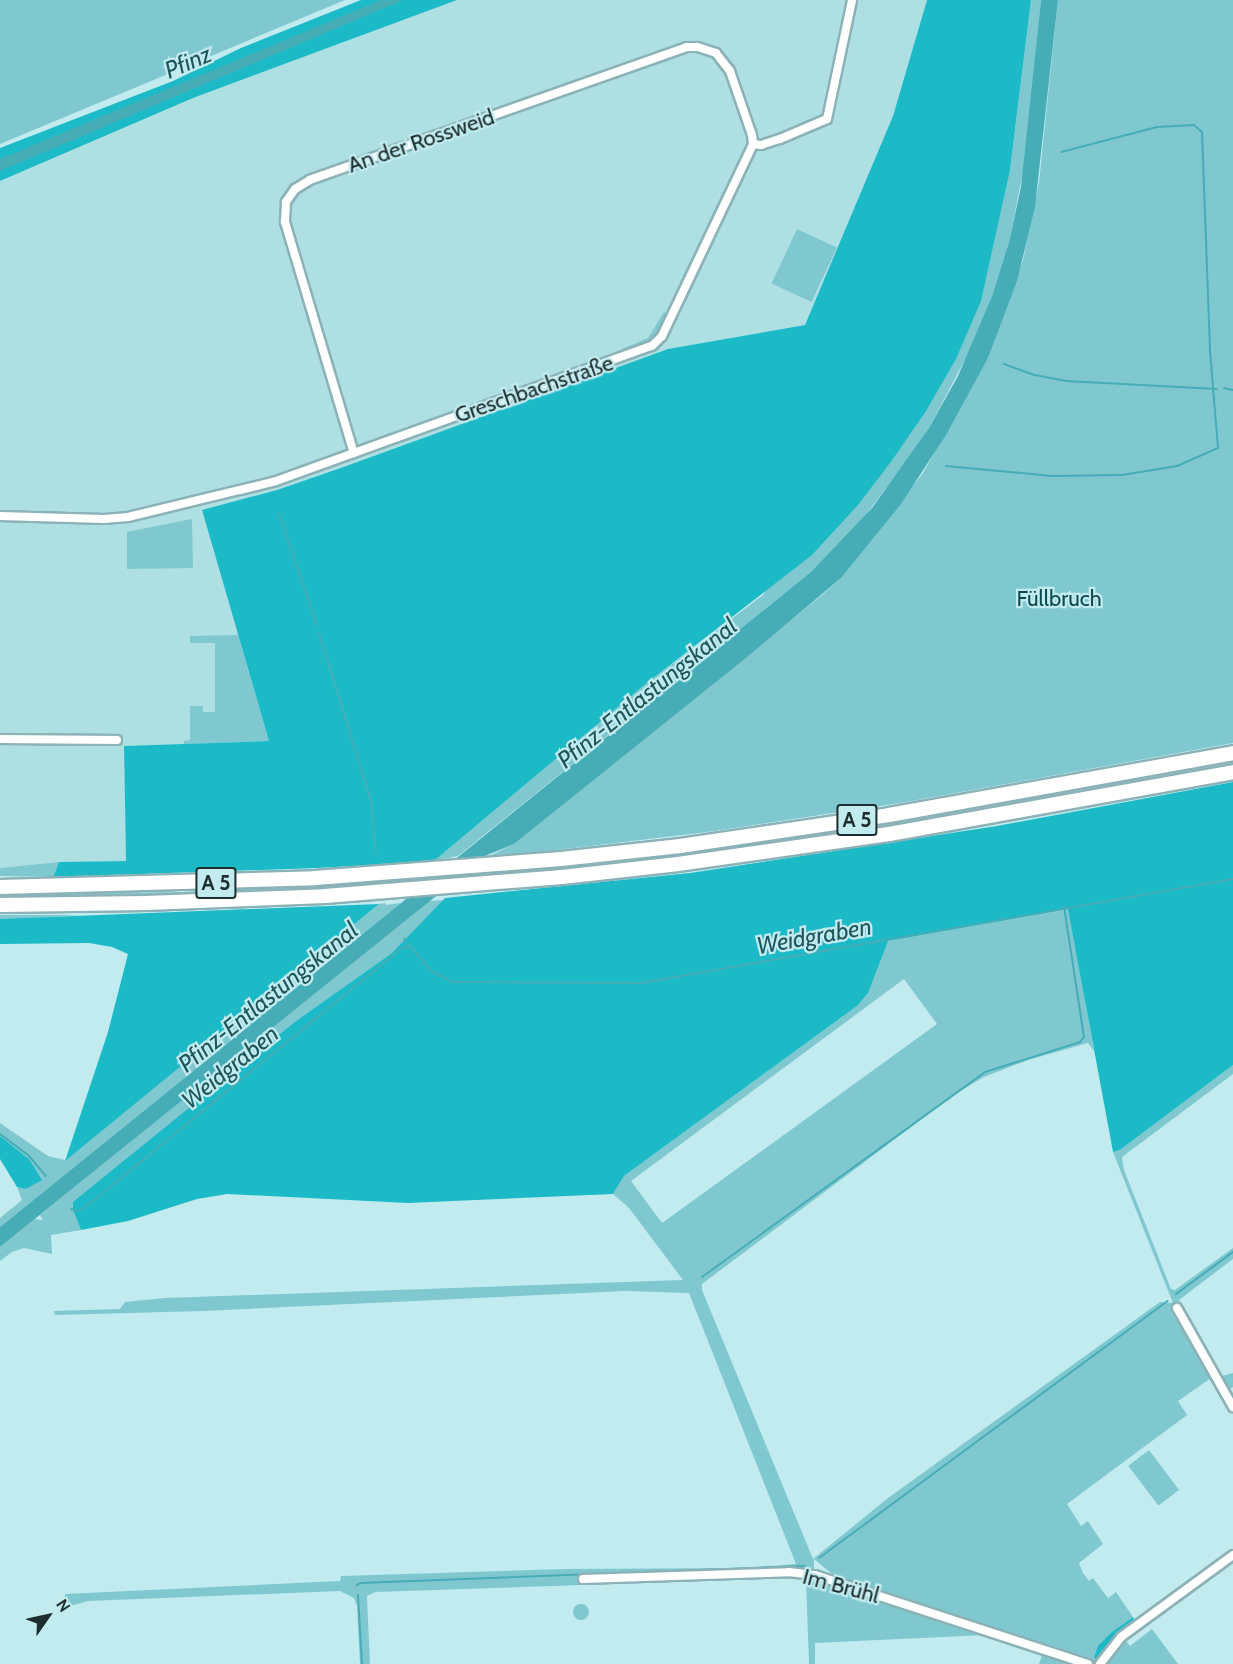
<!DOCTYPE html>
<meta charset="utf-8">
<style>
body{margin:0}
#map{position:relative;width:1233px;height:1664px;overflow:hidden;background:#c2ebef;font-family:Cabin,sans-serif}
div>[style]{position:absolute}
.built>*{inset:0;background:#addfe3}
.green>*{inset:0;background:#80c8d0;transform-origin:0 0}
.round{border-radius:50%}
.forest>*{inset:0;background:#1cbac7}
.water>*{inset:0;background:#46adb7}
.stream>*{height:2px;margin:-1px;padding:0 1px;transform-origin:1px;border-radius:1px;background:#46adb7}
.roads{filter:drop-shadow(2px 0 #8bb2b6) drop-shadow(-2px 0 #8bb2b6) drop-shadow(0 2px #8bb2b6) drop-shadow(0 -2px #8bb2b6)}
.minor>*{height:8px;margin:-4px;padding:0 4px;transform-origin:4px;border-radius:4px;background:#fff}
.motorway>*{height:14px;margin:-7px;padding:0 7px;transform-origin:7px;border-radius:7px;background:#fff}
span{translate:-50% -50%;white-space:nowrap;text-align:center;line-height:1.15;-webkit-text-stroke:4.5px #c2ebef;paint-order:stroke}
.shield-label span{padding:2px 4px;background:#c2ebef;border:2px solid;border-radius:4px;-webkit-text-stroke-width:0}
.shield-label{font-size:21px;color:#1e2e2f;font-weight:700}
.street-label{font-size:22px;color:#1e2e2f}
.park-label{font-size:22px;color:#0c4a50}
.water-label{font-size:24px;color:#1d575d;font-style:italic}
.north{position:absolute;left:18px;top:1586px;width:60px;height:60px;-webkit-text-stroke:4px #c2ebef;paint-order:stroke;rotate:56deg;font-size:16px;font-weight:700;line-height:24px;text-align:center;color:#1e2e2f}
.north::after{content:'';display:block;margin:auto;width:21px;height:27px;background:#1e2e2f;clip-path:polygon(50% 0,100% 100%,50% 72%,0 100%)}
</style>
<div id="map">
<div class="built">
<div style="clip-path:polygon(457px 0,927px 0,893px 116px,805px 325px,668px 349px,281px 491px,202px 510px,269px 741px,124px 746px,126px 861px,59px 862px,0 868px,0 181px,193px 98px)"></div>
</div>
<div class="green">
<div style="clip-path:polygon(0 0,345px 0,0 144px)"></div>
<div style="clip-path:polygon(1031px 0,1041px 0,1037px 39px,1024px 167px,1009px 242px,992px 296px,969px 352px,929px 428px,910px 456px,859px 524px,812px 571px,458px 856px,434px 861px,643px 686px,763px 595px,1010px 170px)"></div>
<div style="clip-path:polygon(1058px 0,1233px 0,1233px 743px,906px 802px,715px 831px,516px 855px,489px 856px,514px 844px,822px 595px,841px 578px,923px 473px,988px 358px,1023px 260px,1039px 182px)"></div>
<div style="left:797px;top:229px;width:44px;height:60px;rotate:25deg"></div>
<div style="clip-path:polygon(664px 312px,668px 314px,652px 341px,624px 354px,622px 349px,648px 338px)"></div>
<div style="clip-path:polygon(192px 519px,193px 568px,127px 569px,127px 532px)"></div>
<div style="clip-path:polygon(238px 635px,269px 741px,184px 744px,184px 741px,190px 740px,190px 706px,203px 706px,203px 712px,215px 712px,215px 643px,190px 643px,190px 636px)"></div>
<div style="clip-path:polygon(901px 821px,901px 824px,695px 854px,464px 878px,468px 875px,673px 854px)"></div>
<div style="clip-path:polygon(59px 862px,53px 877px,0 876px,0 868px)"></div>
<div style="clip-path:polygon(426px 879px,412px 883px,244px 892px,0 897px,0 894px,183px 892px)"></div>
<div style="clip-path:polygon(446px 900px,392px 953px,296px 1021px,73px 1210px,81px 1230px,51px 1235px,52px 1254px,24px 1248px,12px 1252px,0 1261px,0 1247px,35px 1219px,43px 1220px,40px 1215px,429px 901px)"></div>
<div style="clip-path:polygon(385px 903px,386px 905px,401px 903px,0 1227px,0 1218px,22px 1200px,17px 1187px,26px 1189px,29px 1159px,0 1136px,0 1123px,48px 1156px,65px 1160px,379px 904px)"></div>
<div style="clip-path:polygon(evenodd,1069px 909px,1094px 1051px,1088px 1043px,1028px 1060px,984px 1077px,955px 1094px,702px 1284px,702px 1290px,813px 1559px,888px 1498px,1160px 1302px,1173px 1303px,1113px 1152px,1120px 1150px,1233px 1065px,1233px 1074px,1122px 1157px,1124px 1170px,1171px 1289px,1175px 1290px,1233px 1248px,1233px 1259px,1179px 1300px,1216px 1368px,1222px 1376px,1233px 1373px,1233px 1387px,1224px 1393px,1214px 1376px,1178px 1401px,1187px 1415px,1067px 1504px,1081px 1526px,1088px 1521px,1103px 1544px,1079px 1563px,1083px 1573px,1089px 1581px,1093px 1578px,1108px 1598px,1116px 1592px,1133px 1617px,1112px 1632px,1124px 1638px,1130px 1646px,1152px 1629px,1178px 1664px,1096px 1664px,837px 1578px,814px 1559px,814px 1578px,1065px 1659px,1065px 1664px,1039px 1664px,1042px 1655px,985px 1635px,815px 1643px,815px 1664px,809px 1664px,806px 1580px,766px 1577px,685px 1581px,685px 1574px,584px 1577px,582px 1585px,375px 1592px,367px 1596px,370px 1664px,360px 1664px,357px 1606px,354px 1598px,340px 1591px,88px 1601px,63px 1608px,65px 1594px,340px 1581px,341px 1576px,566px 1569px,746px 1568px,796px 1564px,689px 1293px,624px 1291px,204px 1311px,55px 1315px,54px 1311px,120px 1309px,125px 1302px,165px 1298px,683px 1280px,629px 1208px,613px 1194px,624px 1176px,857px 1006px,888px 941px,1069px 909px,904px 979px,937px 1024px,662px 1223px,631px 1181px,904px 979px)"></div>
<div style="clip-path:polygon(0 915px,82px 915px,16px 919px,0 919px)"></div>
<div style="left:1149px;top:1450px;width:50px;height:26px;rotate:53deg"></div>
<div class="round" style="left:573px;top:1604px;width:16px;height:16px"></div>
</div>
<div class="forest">
<div style="clip-path:polygon(361px 0,457px 0,193px 98px,0 181px,0 148px,173px 81px,241px 48px)"></div>
<div style="clip-path:polygon(927px 0,1031px 0,1010px 170px,981px 301px,956px 359px,926px 411px,893px 459px,858px 505px,812px 555px,643px 686px,434px 861px,318px 868px,53px 877px,59px 862px,126px 861px,124px 746px,269px 741px,202px 510px,277px 490px,338px 469px,668px 349px,805px 325px,893px 116px)"></div>
<div style="clip-path:polygon(1233px 782px,1233px 1065px,1120px 1150px,1113px 1152px,1068px 909px,888px 941px,868px 993px,857px 1006px,624px 1176px,613px 1194px,408px 1203px,227px 1194px,197px 1199px,128px 1221px,81px 1230px,73px 1210px,73px 1202px,296px 1021px,392px 953px,445px 898px,690px 873px,997px 826px)"></div>
<div style="clip-path:polygon(379px 904px,65px 1161px,108px 1032px,128px 954px,112px 947px,89px 943px,0 944px,0 919px)"></div>
<div style="clip-path:polygon(0 1136px,29px 1159px,42px 1180px,26px 1189px,17px 1187px,0 1159px)"></div>
<div style="clip-path:polygon(1133px 1617px,1138px 1627px,1099px 1660px,1094px 1658px,1098px 1646px,1112px 1632px)"></div>
</div>
<div class="water">
<div style="clip-path:polygon(381px 0,403px 0,0 171px,0 159px)"></div>
<div style="clip-path:polygon(1041px 0,1058px 0,1035px 207px,1017px 281px,988px 358px,946px 435px,901px 504px,841px 578px,747px 657px,514px 844px,487px 855px,0 1247px,0 1227px,812px 571px,872px 508px,929px 428px,958px 376px,992px 296px,1009px 242px,1021px 187px)"></div>
</div>
<div class="stream">
<div style="left:1004px;top:364px;width:33px;rotate:20deg"></div>
<div style="left:1035px;top:375px;width:32px;rotate:11deg"></div>
<div style="left:1066px;top:381px;width:151px;rotate:3deg"></div>
<div style="left:1224px;top:388px;width:9px;rotate:13deg"></div>
<div style="left:946px;top:466px;width:106px;rotate:5.4deg"></div>
<div style="left:1052px;top:476px;width:70px;rotate:-0.8deg"></div>
<div style="left:1122px;top:475px;width:56px;rotate:-9.3deg"></div>
<div style="left:1177px;top:466px;width:45px;rotate:-23.7deg"></div>
<div style="left:1218px;top:448px;width:98px;rotate:-94.7deg"></div>
<div style="left:1210px;top:350px;width:218px;rotate:-92.1deg"></div>
<div style="left:1202px;top:132px;width:11px;rotate:-139deg"></div>
<div style="left:1194px;top:125px;width:37px;rotate:177deg"></div>
<div style="left:1157px;top:127px;width:99px;rotate:165.4deg"></div>
<div style="left:279px;top:513px;width:119px;rotate:71.4deg"></div>
<div style="left:319px;top:633px;width:176px;rotate:72.8deg"></div>
<div style="left:371px;top:801px;width:54px;rotate:84.7deg"></div>
<div style="left:404px;top:939px;width:42px;rotate:49.8deg"></div>
<div style="left:431px;top:971px;width:25px;rotate:27deg"></div>
<div style="left:453px;top:982px;width:188px;rotate:0.3deg"></div>
<div style="left:641px;top:983px;width:601px;rotate:-9.96deg"></div>
<div style="left:0;top:1134px;width:36px;rotate:37deg"></div>
<div style="left:29px;top:1156px;width:26px;rotate:50deg"></div>
<div style="left:71px;top:1209px;width:6px;rotate:18deg"></div>
<div style="left:77px;top:1211px;width:6px;rotate:-18deg"></div>
<div style="left:83px;top:1209px;width:414px;rotate:-39.3deg"></div>
<div style="left:403px;top:947px;width:6px;rotate:9deg"></div>
<div style="left:702px;top:1277px;width:349px;rotate:-35.9deg"></div>
<div style="left:985px;top:1072px;width:100px;rotate:-17.5deg"></div>
<div style="left:1080px;top:1042px;width:6px;rotate:-51deg"></div>
<div style="left:1084px;top:1037px;width:132px;rotate:-98.7deg"></div>
<div style="left:1176px;top:1294px;width:71px;rotate:-36.4deg"></div>
<div style="left:1229px;top:1393px;width:6px;rotate:51deg"></div>
<div style="left:819px;top:1558px;width:433px;rotate:-36.4deg"></div>
<div style="left:357px;top:1585px;width:4px;rotate:-27deg"></div>
<div style="left:361px;top:1583px;width:445px;rotate:-2.2deg"></div>
<div style="left:358px;top:1595px;width:69px;rotate:86.7deg"></div>
</div>
<div class="roads">
<div class="minor">
<div style="left:753px;top:144px;width:8px;rotate:7deg"></div>
<div style="left:761px;top:145px;width:20px;rotate:-18deg"></div>
<div style="left:780px;top:139px;width:51px;rotate:-23.1deg"></div>
<div style="left:827px;top:119px;width:122px;rotate:-78.1deg"></div>
<div style="left:0;top:516px;width:104px;rotate:1.7deg"></div>
<div style="left:104px;top:519px;width:24px;rotate:-5deg"></div>
<div style="left:128px;top:517px;width:115px;rotate:-13.6deg"></div>
<div style="left:240px;top:490px;width:37px;rotate:-14deg"></div>
<div style="left:276px;top:481px;width:400px;rotate:-19.8deg"></div>
<div style="left:652px;top:346px;width:14px;rotate:-45deg"></div>
<div style="left:662px;top:336px;width:212px;rotate:-64.6deg"></div>
<div style="left:753px;top:144px;width:9px;rotate:-96deg"></div>
<div style="left:752px;top:135px;width:68px;rotate:-109deg"></div>
<div style="left:730px;top:71px;width:23px;rotate:-128deg"></div>
<div style="left:716px;top:53px;width:20px;rotate:-162deg"></div>
<div style="left:697px;top:47px;width:10px;rotate:180deg"></div>
<div style="left:687px;top:47px;width:400px;rotate:160.6deg"></div>
<div style="left:310px;top:180px;width:17px;rotate:149deg"></div>
<div style="left:295px;top:189px;width:16px;rotate:125deg"></div>
<div style="left:286px;top:202px;width:20px;rotate:93deg"></div>
<div style="left:285px;top:222px;width:241px;rotate:73.4deg"></div>
<div style="left:0;top:739px;width:117px;rotate:0.5deg"></div>
<div style="left:1177px;top:1308px;width:114px;rotate:60.5deg"></div>
<div style="left:583px;top:1579px;width:206px;rotate:-1.9deg"></div>
<div style="left:789px;top:1572px;width:26px;rotate:7deg"></div>
<div style="left:815px;top:1575px;width:287px;rotate:18.1deg"></div>
<div style="left:1100px;top:1664px;width:34px;rotate:-52deg"></div>
<div style="left:1121px;top:1637px;width:139px;rotate:-36.2deg"></div>
</div>
<div class="motorway">
<div style="left:0;top:887px;width:315px;rotate:-1.6deg"></div>
<div style="left:315px;top:878px;width:247px;rotate:-4.4deg"></div>
<div style="left:561px;top:859px;width:120px;rotate:-6.2deg"></div>
<div style="left:680px;top:846px;width:211px;rotate:-8.4deg"></div>
<div style="left:889px;top:815px;width:350px;rotate:-10.2deg"></div>
<div style="left:0;top:905px;width:146px;rotate:-0.8deg"></div>
<div style="left:146px;top:903px;width:179px;rotate:-2.2deg"></div>
<div style="left:325px;top:896px;width:238px;rotate:-4.6deg"></div>
<div style="left:562px;top:877px;width:117px;rotate:-6.4deg"></div>
<div style="left:678px;top:864px;width:213px;rotate:-8.1deg"></div>
<div style="left:889px;top:834px;width:350px;rotate:-10.2deg"></div>
</div>
</div>
<div class="shield-label">
<span style="left:857px;top:820px">A 5</span>
<span style="left:216px;top:883px">A 5</span>
</div>
<div class="street-label">
<span style="left:421px;top:141px;rotate:-19deg">An der Rossweid</span>
<span style="left:534px;top:389px;rotate:-19deg">Greschbachstraße</span>
<span style="left:841px;top:1586px;rotate:15deg">Im Brühl</span>
</div>
<div class="park-label">
<span style="left:1059px;top:599px">Füllbruch</span>
</div>
<div class="water-label">
<span style="left:188px;top:62px;rotate:-23deg">Pfinz</span>
<span style="left:647px;top:693px;rotate:-39deg">Pfinz-Entlastungskanal</span>
<span style="left:814px;top:936px;rotate:-10deg">Weidgraben</span>
<span style="left:268px;top:997px;rotate:-39deg">Pfinz-Entlastungskanal</span>
<span style="left:230px;top:1067px;rotate:-39deg">Weidgraben</span>
</div>
<div class="north">N</div>
</div>
